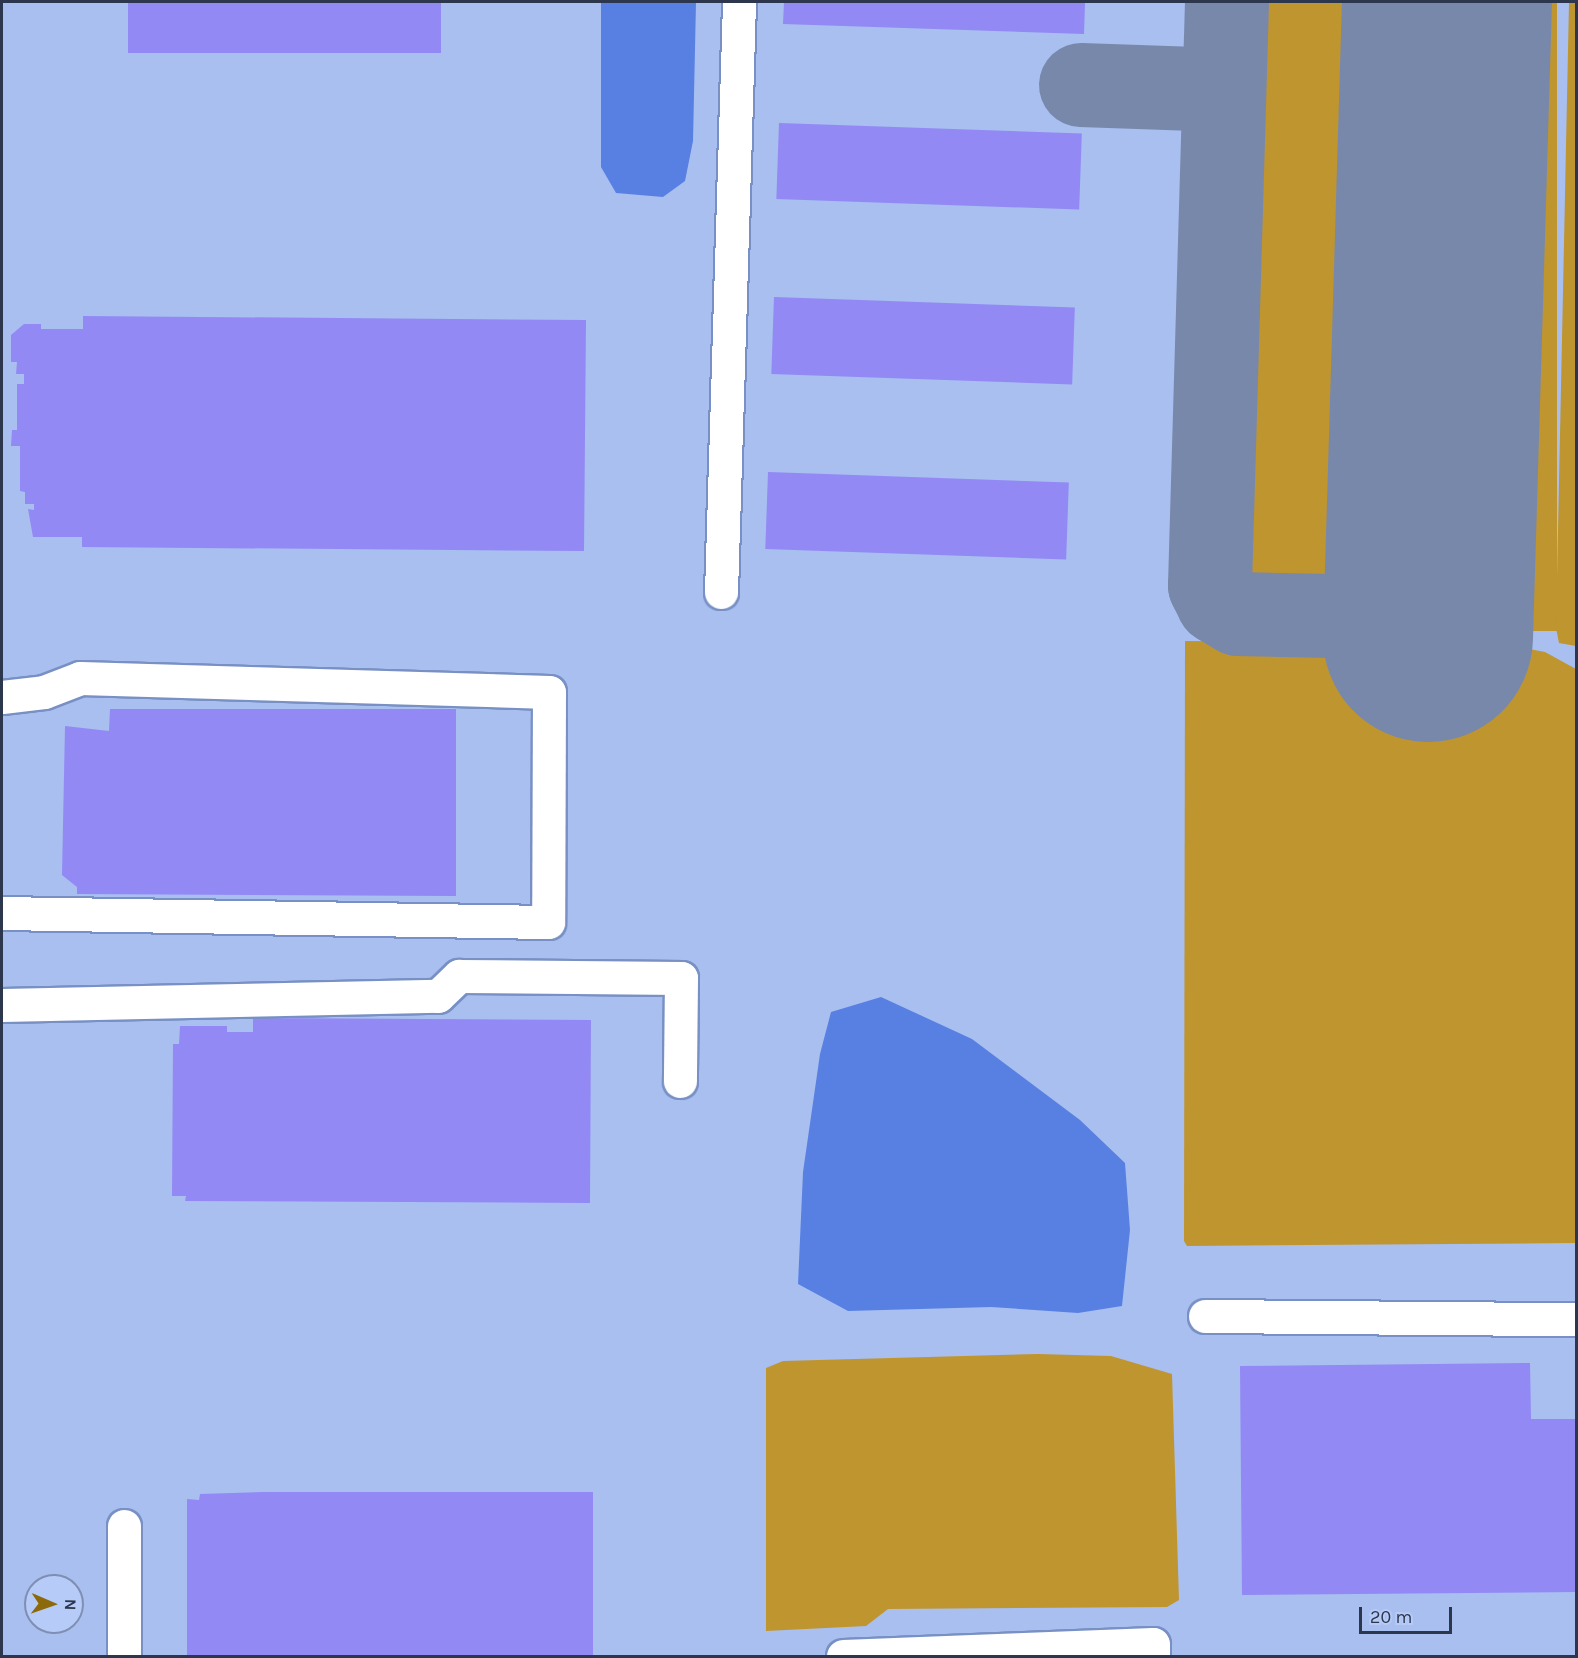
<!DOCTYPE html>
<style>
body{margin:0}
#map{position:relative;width:1578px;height:1658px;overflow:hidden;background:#b6cbf7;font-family:Karla,sans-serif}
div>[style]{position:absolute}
.built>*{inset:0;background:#a8bff0}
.green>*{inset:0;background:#bf9530;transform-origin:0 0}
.water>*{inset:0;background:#5880e2}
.taxiway>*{height:84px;margin:-42px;padding:0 42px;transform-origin:42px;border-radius:42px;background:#7888ab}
.runway>*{height:210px;margin:-105px;padding:0 105px;transform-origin:105px;border-radius:105px;background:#7888ab}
.building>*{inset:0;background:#9289f4;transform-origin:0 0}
.roads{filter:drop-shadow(2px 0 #7890c4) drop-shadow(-2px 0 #7890c4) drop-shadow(0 2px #7890c4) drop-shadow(0 -2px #7890c4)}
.minor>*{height:33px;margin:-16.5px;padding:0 16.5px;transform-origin:16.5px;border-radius:16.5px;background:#fff}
span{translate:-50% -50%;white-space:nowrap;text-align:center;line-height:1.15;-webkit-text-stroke:6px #b6cbf7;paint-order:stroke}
.frame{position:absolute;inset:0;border:3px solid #2c364c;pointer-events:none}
.north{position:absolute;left:24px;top:1574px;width:60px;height:60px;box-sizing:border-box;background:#b6cbf7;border:2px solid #7f8fb3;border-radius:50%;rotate:92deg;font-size:16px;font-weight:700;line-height:24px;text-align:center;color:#2c364c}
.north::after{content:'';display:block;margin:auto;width:21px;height:27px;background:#8c690a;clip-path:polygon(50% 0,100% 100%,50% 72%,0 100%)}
.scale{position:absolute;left:1359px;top:1607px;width:93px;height:27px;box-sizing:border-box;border:3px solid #2c364c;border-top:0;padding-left:8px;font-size:18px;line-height:21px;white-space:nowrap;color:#2c364c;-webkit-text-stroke:4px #b6cbf7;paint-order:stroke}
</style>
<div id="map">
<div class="built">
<div style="clip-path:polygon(evenodd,2px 2px,1576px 2px,1576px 1656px,2px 1656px,2px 2px,36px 1586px,72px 1586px,72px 1622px,36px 1622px,36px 1586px)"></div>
</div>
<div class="green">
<div style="clip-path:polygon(1245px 2px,1405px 2px,1387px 587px,1321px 598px,1239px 586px,1230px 499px)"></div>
<div style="left:1501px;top:2px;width:56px;height:629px"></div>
<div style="clip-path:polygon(1569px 2px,1576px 2px,1576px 646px,1559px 643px,1556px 628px)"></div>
<div style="clip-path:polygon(1185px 641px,1504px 644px,1545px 652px,1576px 669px,1576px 1243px,1187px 1246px,1184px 1241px)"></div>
<div style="clip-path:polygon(1038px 1354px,1111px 1356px,1172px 1374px,1179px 1600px,1167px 1607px,888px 1609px,866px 1626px,766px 1631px,766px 1368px,783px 1361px)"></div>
</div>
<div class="water">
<div style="clip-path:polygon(601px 2px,696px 2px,693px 141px,685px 181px,663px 197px,616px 193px,601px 167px)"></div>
<div style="clip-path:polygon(881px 997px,972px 1039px,1080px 1120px,1125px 1163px,1130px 1230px,1122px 1306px,1078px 1313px,991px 1307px,848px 1311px,798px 1284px,803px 1172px,820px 1054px,831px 1012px)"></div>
</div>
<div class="taxiway">
<div style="left:1227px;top:2px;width:584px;rotate:91.67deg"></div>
<div style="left:1210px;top:586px;width:18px;rotate:63deg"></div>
<div style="left:1218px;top:602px;width:23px;rotate:31deg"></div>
<div style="left:1238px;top:614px;width:191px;rotate:1.2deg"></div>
<div style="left:1081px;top:85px;width:143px;rotate:2deg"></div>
</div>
<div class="runway">
<div style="left:1428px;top:637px;width:635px;rotate:-88.29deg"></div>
</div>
<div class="building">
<div style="left:128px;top:2px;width:313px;height:51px"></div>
<div style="clip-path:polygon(784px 2px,1085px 2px,1084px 34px,783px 24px)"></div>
<div style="left:779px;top:123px;width:303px;height:76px;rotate:2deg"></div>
<div style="left:774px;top:297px;width:301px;height:77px;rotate:2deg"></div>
<div style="clip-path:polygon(83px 316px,586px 320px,584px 551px,82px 547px,82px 537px,33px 537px,28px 509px,34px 510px,34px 504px,25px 504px,25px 492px,20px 491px,20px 446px,11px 446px,12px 430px,17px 430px,17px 384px,24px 384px,24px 374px,16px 374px,17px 362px,11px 362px,11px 335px,24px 324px,41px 324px,41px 329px,83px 329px)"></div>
<div style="left:768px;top:472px;width:301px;height:77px;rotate:2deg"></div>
<div style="clip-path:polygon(110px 709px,456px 709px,456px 896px,77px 894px,77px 887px,62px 875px,65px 726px,109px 731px)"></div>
<div style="clip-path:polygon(253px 1018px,591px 1020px,590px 1203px,185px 1201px,186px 1196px,172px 1196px,173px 1044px,179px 1044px,180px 1026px,227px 1026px,227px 1032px,253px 1032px)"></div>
<div style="clip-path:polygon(1530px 1363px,1531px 1419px,1576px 1419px,1576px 1592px,1242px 1595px,1240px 1366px)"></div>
<div style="clip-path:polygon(264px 1492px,593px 1492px,593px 1656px,187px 1656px,187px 1499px,199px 1500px,200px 1494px)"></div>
</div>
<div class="roads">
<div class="minor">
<div style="left:721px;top:592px;width:590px;rotate:-88.25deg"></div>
<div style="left:2px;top:697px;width:42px;rotate:-6.8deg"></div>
<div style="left:44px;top:692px;width:39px;rotate:-21deg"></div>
<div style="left:80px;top:678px;width:469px;rotate:1.7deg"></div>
<div style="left:549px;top:692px;width:230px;rotate:90.2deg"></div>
<div style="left:548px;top:922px;width:546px;rotate:-179.06deg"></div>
<div style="left:2px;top:1005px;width:436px;rotate:-1.2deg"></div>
<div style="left:438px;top:996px;width:29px;rotate:-44deg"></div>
<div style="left:459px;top:976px;width:222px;rotate:0.5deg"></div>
<div style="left:681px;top:978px;width:103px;rotate:90.6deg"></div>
<div style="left:1205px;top:1316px;width:371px;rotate:0.5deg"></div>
<div style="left:124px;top:1526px;width:130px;rotate:90deg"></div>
<div style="left:843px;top:1656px;width:310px;rotate:-2.2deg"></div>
<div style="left:1153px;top:1644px;width:12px;rotate:90deg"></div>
</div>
</div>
<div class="frame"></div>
<div class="north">N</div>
<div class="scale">20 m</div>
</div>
